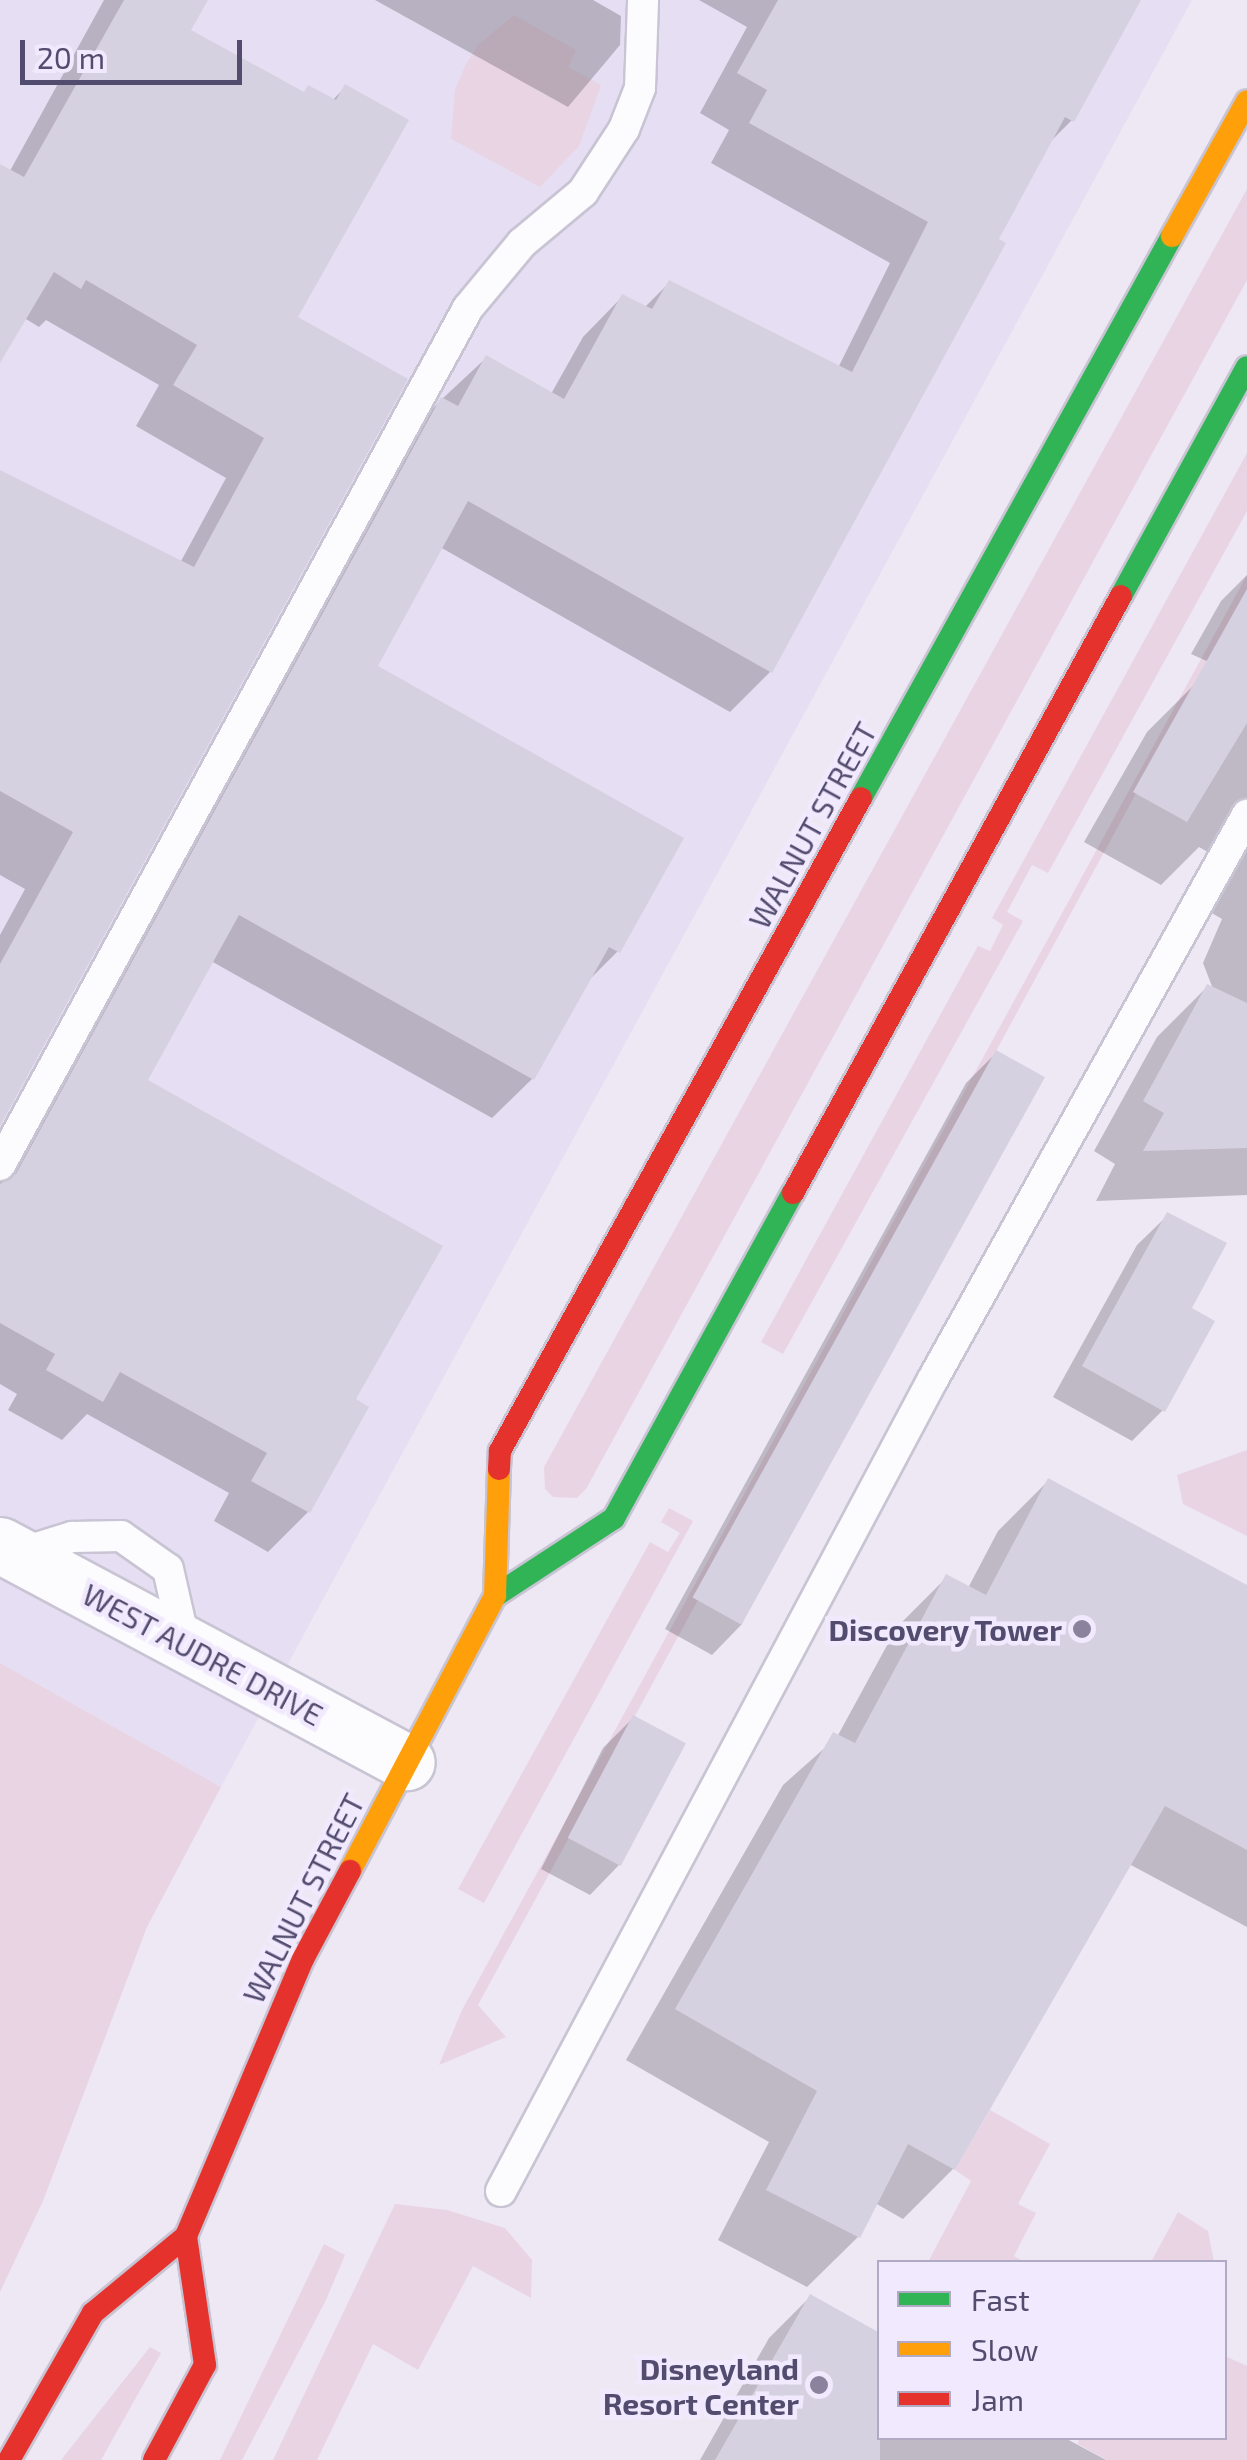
<!DOCTYPE html>
<style>
body{margin:0}
#map{position:relative;width:1247px;height:2460px;overflow:hidden;background:#eee8f5;font-family:"Exo 2",sans-serif}
div>[style]{position:absolute}
.residential>*{inset:0;background:#e6def3}
.green>*{inset:0;background:#e9d4e4}
.shadow>*{inset:0;background:#0003}
.building>*{inset:0;background:#d6d1e1;transform-origin:0 0}
.roads{filter:drop-shadow(2px 0 #c8c4d3) drop-shadow(-2px 0 #c8c4d3) drop-shadow(0 2px #c8c4d3) drop-shadow(0 -2px #c8c4d3)}
.lane>*{height:30px;margin:-15px;padding:0 15px;transform-origin:15px;border-radius:15px;background:#fcfcfe}
.street>*{height:55px;margin:-27.5px;padding:0 27.5px;transform-origin:27.5px;border-radius:27.5px;background:#fcfcfe}
.fast>*{height:22px;margin:-11px;padding:0 11px;transform-origin:11px;border-radius:11px;background:#30b455}
.slow>*{height:22px;margin:-11px;padding:0 11px;transform-origin:11px;border-radius:11px;background:#ff9f0a}
.jam>*{height:22px;margin:-11px;padding:0 11px;transform-origin:11px;border-radius:11px;background:#e5322d}
.dots>*{width:28px;height:28px;translate:-50% -50%;box-sizing:border-box;border:5px solid #f1e9fd;border-radius:50%}
span{translate:-50% -50%;white-space:nowrap;text-align:center;line-height:1.15;-webkit-text-stroke:9px #f1e9fd;paint-order:stroke}
.street-label{font-size:30px;color:#524c6f}
.poi-label{font-size:30px;color:#524c6f;font-weight:700}
.right{translate:-100% -50%;text-align:right}
.legend{position:absolute;left:877px;top:2260px;width:350px;height:180px;box-sizing:border-box;background:#f1e9fd;border:2px solid #b1aac4;margin:0;padding:12px 18px;list-style:none;font-size:30px;color:#524c6f}
.legend li{display:flex;align-items:center;gap:20px;height:50px}
.legend b{width:50px;border:2px solid #b1aac4}
.scale{position:absolute;left:20px;top:40px;width:222px;height:45px;box-sizing:border-box;border:5px solid #524c6f;border-top:0;padding-left:12px;font-size:30px;line-height:35px;white-space:nowrap;color:#524c6f;-webkit-text-stroke:8px #f1e9fd;paint-order:stroke}
</style>
<div id="map">
<div class="residential">
<div style="clip-path:polygon(0 0,1192px 0,221px 1787px,0 1663px)"></div>
</div>
<div class="green">
<div style="clip-path:polygon(514px 15px,576px 50px,568px 67px,601px 85px,579px 146px,540px 187px,451px 139px,455px 90px,466px 64px,478px 45px)"></div>
<div style="clip-path:polygon(1247px 189px,1247px 280px,586px 1489px,577px 1498px,553px 1497px,545px 1489px,544px 1467px)"></div>
<div style="clip-path:polygon(1247px 453px,1247px 511px,1048px 873px,1032px 865px,1007px 912px,1023px 921px,783px 1354px,761px 1342px,978px 946px,990px 951px,1003px 925px,992px 918px)"></div>
<div style="clip-path:polygon(1247px 575px,1247px 589px,478px 2005px,506px 2037px,439px 2065px,462px 2010px)"></div>
<div style="clip-path:polygon(1247px 1450px,1247px 1536px,1183px 1504px,1177px 1475px)"></div>
<div style="clip-path:polygon(669px 1508px,693px 1521px,484px 1903px,458px 1889px,650px 1542px,668px 1552px,680px 1533px,661px 1522px)"></div>
<div style="clip-path:polygon(0 1663px,221px 1787px,147px 1927px,43px 2201px,0 2292px)"></div>
<div style="clip-path:polygon(990px 2110px,1050px 2144px,1018px 2204px,1036px 2213px,1014px 2256px,1021px 2260px,928px 2262px,971px 2181px,955px 2170px)"></div>
<div style="clip-path:polygon(395px 2204px,447px 2210px,505px 2228px,532px 2260px,531px 2298px,473px 2266px,418px 2370px,373px 2344px,317px 2460px,273px 2460px)"></div>
<div style="clip-path:polygon(1178px 2212px,1208px 2231px,1214px 2262px,1151px 2262px)"></div>
<div style="clip-path:polygon(324px 2244px,345px 2255px,326px 2300px,242px 2460px,220px 2460px)"></div>
<div style="clip-path:polygon(150px 2347px,161px 2353px,101px 2460px,61px 2460px)"></div>
<div style="clip-path:polygon(1225px 2356px,1247px 2366px,1247px 2460px,1107px 2460px,1078px 2444px,1079px 2438px,1224px 2438px)"></div>
</div>
<div class="shadow">
<div style="clip-path:polygon(104px 0,204px 0,188px 31px,302px 94px,332px 101px,345px 87px,294px 318px,405px 380px,0 1121px,0 935px,25px 889px,0 875px,0 472px,180px 563px,226px 478px,136px 426px,159px 385px,46px 320px,39px 327px,16px 313px,0 325px,0 189px)"></div>
<div style="clip-path:polygon(375px 0,593px 0,621px 16px,620px 45px,568px 107px)"></div>
<div style="clip-path:polygon(699px 0,1122px 0,1072px 120px,1046px 146px,995px 240px,1002px 244px,770px 672px,730px 712px,440px 547px,374px 667px,618px 951px,585px 984px,532px 1079px,492px 1118px,211px 961px,145px 1081px,353px 1400px,308px 1512px,268px 1552px,214px 1521px,229px 1493px,87px 1414px,62px 1440px,8px 1410px,17px 1394px,0 1384px,0 1175px,402px 440px,441px 400px,486px 358px,551px 394px,583px 337px,622px 297px,644px 308px,669px 283px,838px 368px,890px 263px,711px 163px,729px 130px,700px 113px,747px 27px)"></div>
<div style="clip-path:polygon(1247px 575px,1247px 679px,1191px 654px,1221px 601px)"></div>
<div style="clip-path:polygon(1197px 682px,1247px 712px,1247px 1195px,1096px 1201px,1115px 1164px,1094px 1151px,1157px 1037px,1207px 987px,1213px 989px,1203px 963px,1222px 919px,1198px 905px,1213px 855px,1199px 847px,1161px 885px,1084px 842px,1147px 732px)"></div>
<div style="clip-path:polygon(996px 1053px,742px 1624px,712px 1655px,665px 1629px,966px 1083px)"></div>
<div style="clip-path:polygon(1168px 1215px,1189px 1309px,1163px 1410px,1132px 1441px,1053px 1397px,1137px 1245px)"></div>
<div style="clip-path:polygon(1048px 1481px,1247px 1588px,1247px 1927px,1129px 1864px,953px 2169px,903px 2219px,875px 2203px,858px 2237px,807px 2287px,718px 2240px,769px 2142px,626px 2060px,783px 1785px,837px 1737px,897px 1627px,947px 1577px,968px 1588px,998px 1531px)"></div>
<div style="clip-path:polygon(633px 1718px,620px 1864px,590px 1895px,541px 1869px,603px 1748px)"></div>
<div style="clip-path:polygon(810px 2297px,880px 2438px,1065px 2438px,1106px 2460px,700px 2460px,769px 2338px)"></div>
</div>
<div class="building">
<div style="clip-path:polygon(124px 0,208px 0,191px 30px,304px 92px,308px 85px,336px 100px,345px 84px,409px 120px,298px 317px,408px 379px,0 1126px,0 964px,73px 832px,0 791px,0 470px,194px 567px,264px 438px,173px 385px,197px 345px,86px 280px,81px 289px,54px 272px,0 363px,0 164px,24px 177px)"></div>
<div style="clip-path:polygon(778px 0,1141px 0,1074px 122px,1065px 117px,999px 239px,1006px 243px,772px 673px,468px 501px,378px 666px,684px 838px,620px 953px,609px 947px,534px 1080px,239px 915px,148px 1080px,443px 1246px,356px 1399px,369px 1407px,310px 1513px,251px 1481px,267px 1453px,120px 1372px,103px 1402px,46px 1370px,55px 1354px,0 1323px,0 1184px,16px 1174px,441px 397px,458px 406px,486px 355px,564px 399px,622px 294px,652px 309px,669px 280px,852px 372px,928px 222px,749px 123px,767px 90px,737px 73px)"></div>
<div style="clip-path:polygon(1247px 589px,1247px 723px,1187px 822px,1133px 792px)"></div>
<div style="clip-path:polygon(1207px 984px,1247px 1003px,1247px 1148px,1143px 1151px,1164px 1113px,1143px 1101px)"></div>
<div style="left:996px;top:1050px;width:56px;height:626px;rotate:29deg"></div>
<div style="clip-path:polygon(1167px 1212px,1227px 1243px,1192px 1308px,1215px 1321px,1165px 1412px,1082px 1366px)"></div>
<div style="clip-path:polygon(1048px 1478px,1247px 1585px,1247px 1850px,1165px 1806px,955px 2170px,908px 2144px,860px 2238px,766px 2190px,817px 2091px,675px 2009px,833px 1732px,855px 1743px,946px 1574px,986px 1595px)"></div>
<div style="left:633px;top:1715px;width:60px;height:139px;rotate:28deg"></div>
<div style="clip-path:polygon(810px 2294px,880px 2333px,880px 2460px,715px 2460px)"></div>
</div>
<div class="roads">
<div class="lane">
<div style="left:0;top:1165px;width:976px;rotate:-61.36deg"></div>
<div style="left:468px;top:308px;width:85px;rotate:-50.3deg"></div>
<div style="left:522px;top:243px;width:80px;rotate:-39.9deg"></div>
<div style="left:583px;top:192px;width:75px;rotate:-56.9deg"></div>
<div style="left:624px;top:129px;width:44px;rotate:-68.7deg"></div>
<div style="left:640px;top:88px;width:88px;rotate:-88deg"></div>
<div style="left:17px;top:1554px;width:58px;rotate:-17.2deg"></div>
<div style="left:72px;top:1537px;width:49px;rotate:-1.2deg"></div>
<div style="left:121px;top:1536px;width:57px;rotate:35.1deg"></div>
<div style="left:168px;top:1569px;width:77px;rotate:77.2deg"></div>
<div style="left:501px;top:2191px;width:920px;rotate:-61.99deg"></div>
<div style="left:933px;top:1379px;width:646px;rotate:-60.89deg"></div>
</div>
<div class="street">
<div style="left:0;top:1545px;width:461px;rotate:28.1deg"></div>
</div>
<div class="fast">
<div style="left:1121px;top:596px;width:261px;rotate:-61.2deg"></div>
<div style="left:861px;top:798px;width:642px;rotate:-61.04deg"></div>
<div style="left:495px;top:1596px;width:142px;rotate:-33.2deg"></div>
<div style="left:614px;top:1518px;width:371px;rotate:-61.2deg"></div>
</div>
<div class="slow">
<div style="left:1172px;top:236px;width:154px;rotate:-60.9deg"></div>
<div style="left:350px;top:1871px;width:311px;rotate:-62.2deg"></div>
<div style="left:495px;top:1596px;width:127px;rotate:-88.2deg"></div>
</div>
<div class="jam">
<div style="left:793px;top:1193px;width:681px;rotate:-61.22deg"></div>
<div style="left:499px;top:1469px;width:18px;rotate:-87deg"></div>
<div style="left:500px;top:1451px;width:746px;rotate:-61.06deg"></div>
<div style="left:9px;top:2460px;width:169px;rotate:-60.3deg"></div>
<div style="left:93px;top:2313px;width:121px;rotate:-39.6deg"></div>
<div style="left:186px;top:2236px;width:301px;rotate:-67.1deg"></div>
<div style="left:303px;top:1959px;width:100px;rotate:-61.9deg"></div>
<div style="left:154px;top:2460px;width:108px;rotate:-61.8deg"></div>
<div style="left:205px;top:2365px;width:130px;rotate:-98.4deg"></div>
</div>
</div>
<div class="dots">
<div style="left:1082px;top:1629px;background:#89839e"></div>
<div style="left:819px;top:2385px;background:#89839e"></div>
</div>
<div class="street-label">
<span style="left:812px;top:825px;rotate:-61deg">WALNUT STREET</span>
<span style="left:203px;top:1654px;rotate:28deg">WEST AUDRE DRIVE</span>
<span style="left:303px;top:1898px;rotate:-63deg">WALNUT STREET</span>
</div>
<div class="poi-label">
<span class="right" style="left:1062px;top:1629px">Discovery Tower</span>
<span class="right" style="left:799px;top:2385px">Disneyland<br>Resort Center</span>
</div>
<ul class="legend">
<li><b style="height:12px;background:#30b455"></b>Fast</li>
<li><b style="height:12px;background:#ff9f0a"></b>Slow</li>
<li><b style="height:12px;background:#e5322d"></b>Jam</li>
</ul>
<div class="scale">20 m</div>
</div>
